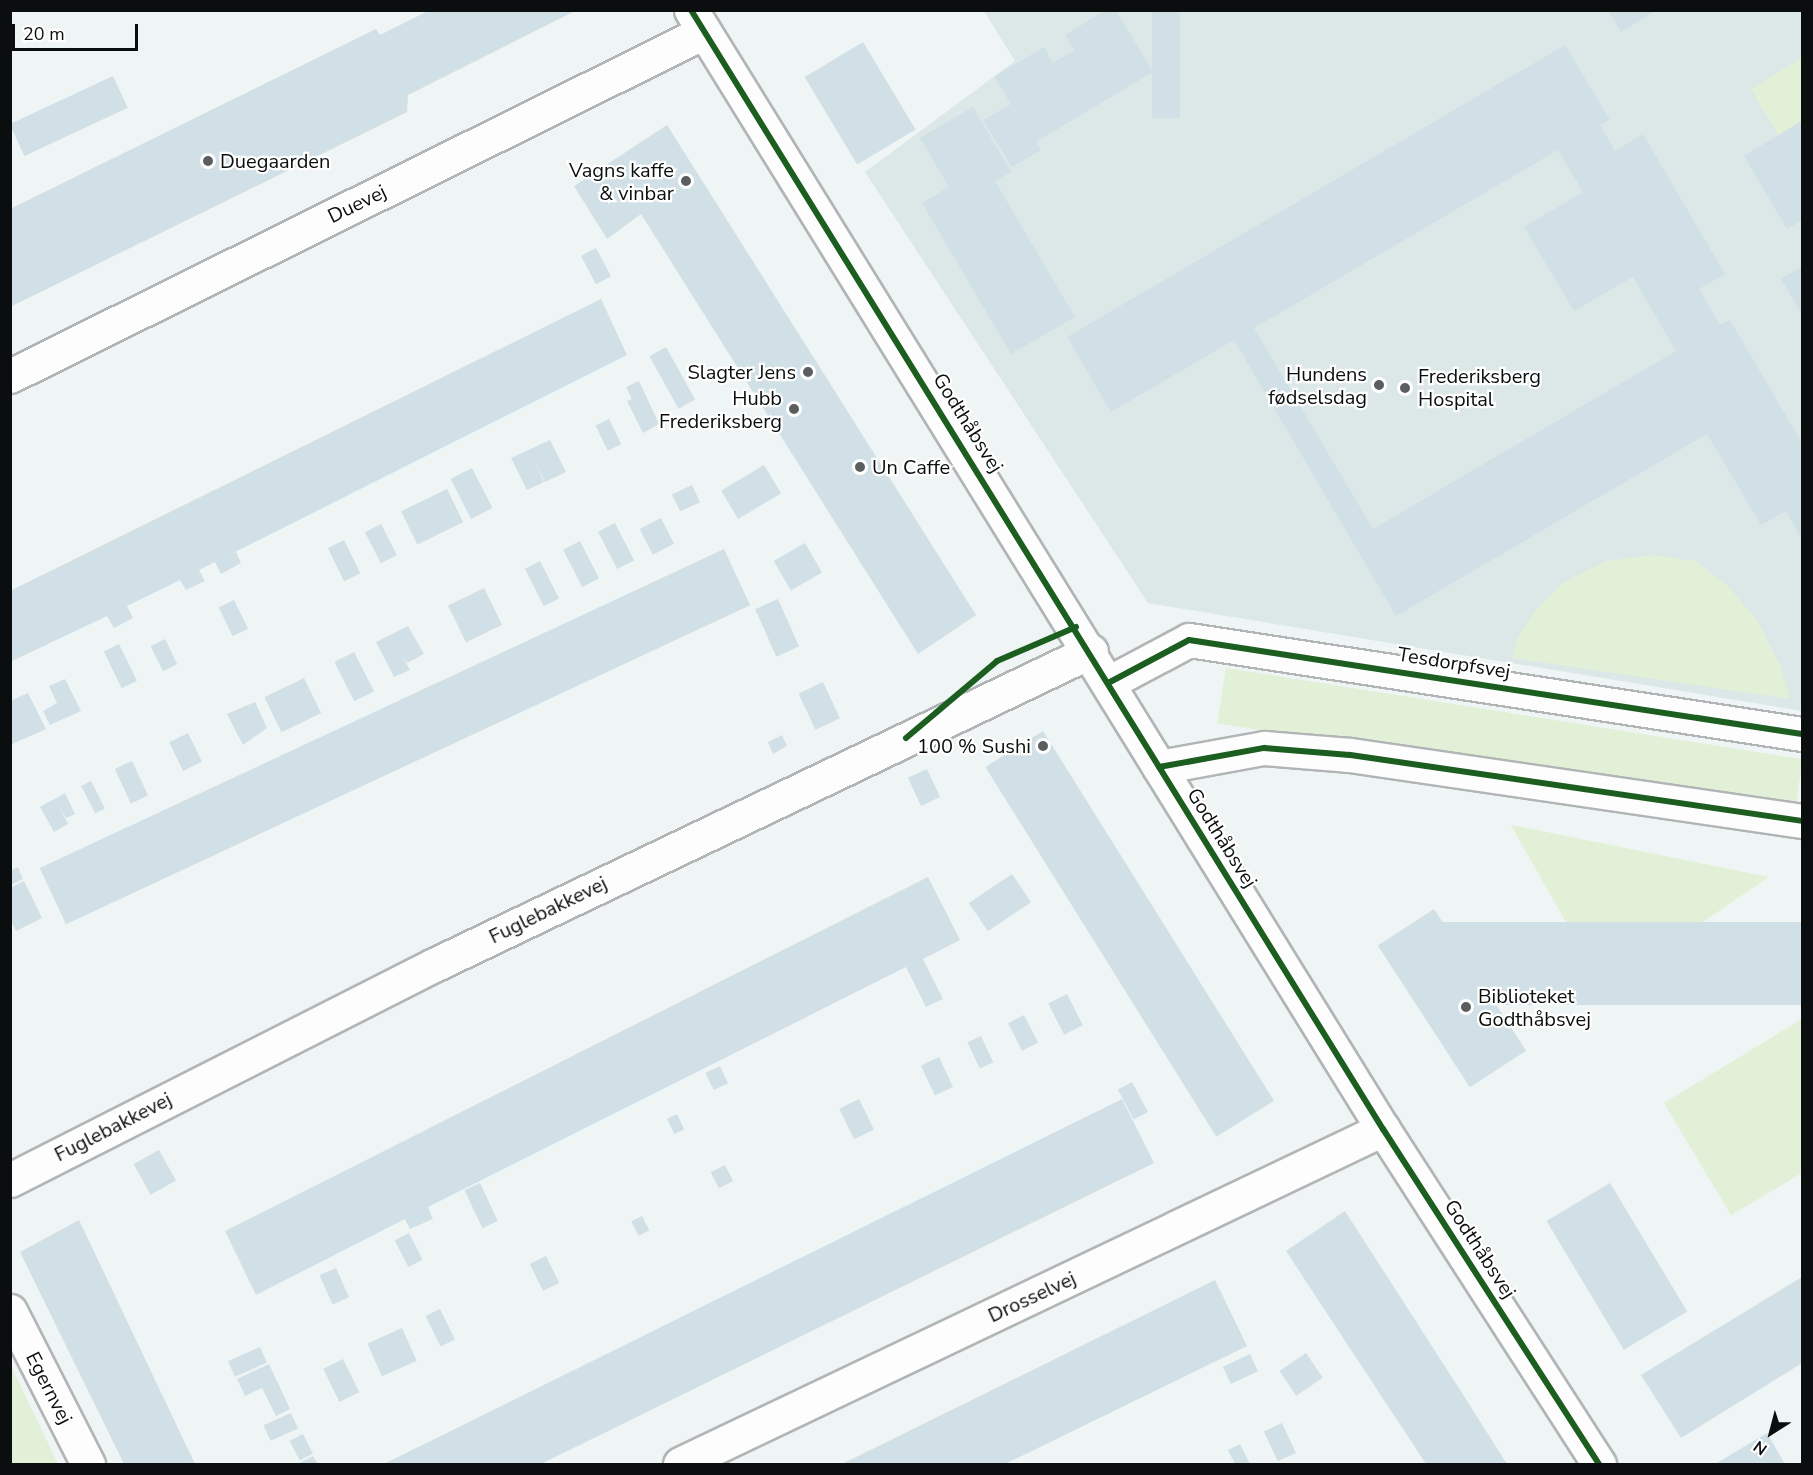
<!DOCTYPE html>
<meta charset="utf-8">
<style>
body{margin:0}
#map{position:relative;width:1813px;height:1475px;overflow:hidden;background:#eff4f4;font-family:"Nunito Sans",sans-serif}
div>[style]{position:absolute}
.built>*{inset:0;background:#dce8e8}
.green>*{inset:0;background:#e1f0d6;transform-origin:0 0}
.building>*{inset:0;background:#d1e0e6;transform-origin:0 0}
.roads{filter:drop-shadow(2px 0 #b1b5b5) drop-shadow(-2px 0 #b1b5b5) drop-shadow(0 2px #b1b5b5) drop-shadow(0 -2px #b1b5b5)}
.street>*{height:33px;margin:-16.5px;padding:0 16.5px;transform-origin:16.5px;border-radius:16.5px;background:#fdfdfd}
.secondary>*{height:33px;margin:-16.5px;padding:0 16.5px;transform-origin:16.5px;border-radius:16.5px;background:#fdfdfd}
.cycleway>*{height:6px;margin:-3px;padding:0 3px;transform-origin:3px;border-radius:3px;background:#1b5e20}
.dots>*{width:16px;height:16px;translate:-50% -50%;box-sizing:border-box;border:3px solid #fff;border-radius:50%}
span{translate:-50% -50%;white-space:nowrap;text-align:center;line-height:1.15;-webkit-text-stroke:4.5px #fff;paint-order:stroke}
.poi-label{font-size:20px;color:#0b0e0e}
.left{translate:0 -50%;text-align:left}
.right{translate:-100% -50%;text-align:right}
.street-label{font-size:20px;color:#0b0e0e}
.frame{position:absolute;inset:0;border:12px solid #0b0e0e;pointer-events:none}
.north{position:absolute;left:1741px;top:1403px;width:60px;height:60px;-webkit-text-stroke:4px #fff;paint-order:stroke;rotate:216deg;font-size:16px;font-weight:700;line-height:24px;text-align:center;color:#0b0e0e}
.north::after{content:'';display:block;margin:auto;width:21px;height:27px;background:#0b0e0e;clip-path:polygon(50% 0,100% 100%,50% 72%,0 100%)}
.scale{position:absolute;left:12px;top:24px;width:126px;height:27px;box-sizing:border-box;border:3px solid #0b0e0e;border-top:0;padding-left:8px;font-size:18px;line-height:21px;white-space:nowrap;color:#0b0e0e;-webkit-text-stroke:4px #fff;paint-order:stroke}
</style>
<div id="map">
<div class="built">
<div style="clip-path:polygon(984px 11px,1802px 11px,1802px 711px,1148px 603px,865px 172px,1015px 61px)"></div>
</div>
<div class="green">
<div style="clip-path:polygon(1802px 58px,1802px 121px,1778px 135px,1751px 89px)"></div>
<div style="clip-path:polygon(1654px 555px,1695px 561px,1728px 586px,1757px 620px,1781px 668px,1790px 699px,1512px 658px,1518px 638px,1534px 612px,1563px 583px,1606px 561px)"></div>
<div style="left:1226px;top:668px;width:584px;height:56px;rotate:9deg"></div>
<div style="clip-path:polygon(1511px 825px,1769px 877px,1604px 989px)"></div>
<div style="clip-path:polygon(1802px 1019px,1802px 1173px,1731px 1215px,1664px 1103px)"></div>
<div style="clip-path:polygon(11px 1366px,58px 1464px,11px 1464px)"></div>
</div>
<div class="building">
<div style="clip-path:polygon(430px 10px,577px 10px,408px 95px,407px 112px,10px 307px,10px 209px,376px 29px,380px 35px)"></div>
<div style="clip-path:polygon(1106px 10px,1116px 10px,1153px 72px,1036px 142px,1041px 150px,1012px 167px,983px 120px,1011px 104px,994px 77px,1044px 47px,1053px 63px,1074px 50px,1065px 35px)"></div>
<div style="left:1152px;top:10px;width:28px;height:108px"></div>
<div style="clip-path:polygon(1608px 10px,1657px 10px,1621px 32px)"></div>
<div style="left:863px;top:42px;width:102px;height:68px;rotate:59deg"></div>
<div style="clip-path:polygon(evenodd,1565px 45px,1610px 120px,1600px 125px,1615px 151px,1643px 134px,1725px 274px,1699px 289px,1720px 325px,1730px 320px,1802px 443px,1802px 540px,1786px 511px,1761px 525px,1707px 434px,1396px 616px,1234px 340px,1111px 412px,1067px 337px,1565px 45px,1558px 150px,1583px 192px,1524px 227px,1574px 311px,1633px 277px,1676px 351px,1373px 529px,1254px 328px,1558px 150px)"></div>
<div style="left:113px;top:76px;width:35px;height:114px;rotate:65deg"></div>
<div style="clip-path:polygon(973px 107px,1011px 172px,995px 181px,1075px 317px,1011px 354px,922px 203px,949px 187px,920px 138px)"></div>
<div style="clip-path:polygon(1802px 121px,1802px 220px,1787px 229px,1744px 156px)"></div>
<div style="clip-path:polygon(667px 125px,976px 615px,918px 654px,641px 214px,607px 239px,574px 186px)"></div>
<div style="left:596px;top:248px;width:32px;height:17px;rotate:62deg"></div>
<div style="clip-path:polygon(1802px 266px,1802px 315px,1781px 279px)"></div>
<div style="clip-path:polygon(601px 299px,627px 355px,221px 559px,236px 552px,241px 563px,221px 574px,215px 562px,199px 570px,205px 581px,186px 590px,180px 580px,127px 606px,133px 618px,114px 628px,107px 616px,10px 662px,10px 591px)"></div>
<div style="left:666px;top:347px;width:60px;height:19px;rotate:61deg"></div>
<div style="clip-path:polygon(639px 381px,659px 424px,643px 433px,627px 401px,632px 399px,626px 387px)"></div>
<div style="left:609px;top:419px;width:28px;height:15px;rotate:64deg"></div>
<div style="clip-path:polygon(550px 440px,566px 472px,545px 482px,535px 462px,544px 482px,527px 490px,511px 458px)"></div>
<div style="left:764px;top:465px;width:33px;height:50px;rotate:59deg"></div>
<div style="left:472px;top:468px;width:45px;height:24px;rotate:63deg"></div>
<div style="left:692px;top:485px;width:19px;height:22px;rotate:65deg"></div>
<div style="left:447px;top:489px;width:37px;height:51px;rotate:64deg"></div>
<div style="left:661px;top:518px;width:29px;height:24px;rotate:63deg"></div>
<div style="left:615px;top:523px;width:42px;height:19px;rotate:63deg"></div>
<div style="left:381px;top:524px;width:35px;height:18px;rotate:63deg"></div>
<div style="left:344px;top:540px;width:37px;height:18px;rotate:64deg"></div>
<div style="left:580px;top:541px;width:42px;height:19px;rotate:63deg"></div>
<div style="left:805px;top:543px;width:34px;height:36px;rotate:60deg"></div>
<div style="left:724px;top:549px;width:62px;height:755px;rotate:65deg"></div>
<div style="left:540px;top:561px;width:42px;height:17px;rotate:63deg"></div>
<div style="left:484px;top:588px;width:41px;height:40px;rotate:64deg"></div>
<div style="left:778px;top:599px;width:52px;height:25px;rotate:66deg"></div>
<div style="left:234px;top:600px;width:32px;height:17px;rotate:64deg"></div>
<div style="clip-path:polygon(408px 626px,424px 654px,407px 663px,402px 656px,410px 670px,394px 677px,376px 642px)"></div>
<div style="left:165px;top:639px;width:28px;height:16px;rotate:64deg"></div>
<div style="left:119px;top:644px;width:41px;height:17px;rotate:64deg"></div>
<div style="left:354px;top:652px;width:44px;height:22px;rotate:63deg"></div>
<div style="left:304px;top:678px;width:39px;height:44px;rotate:64deg"></div>
<div style="clip-path:polygon(65px 679px,81px 711px,50px 725px,43px 711px,57px 703px,49px 686px)"></div>
<div style="left:823px;top:682px;width:40px;height:27px;rotate:65deg"></div>
<div style="clip-path:polygon(28px 693px,46px 729px,10px 745px,10px 701px)"></div>
<div style="clip-path:polygon(255px 702px,267px 728px,243px 745px,227px 714px)"></div>
<div style="left:1043px;top:731px;width:436px;height:68px;rotate:58deg"></div>
<div style="left:188px;top:733px;width:32px;height:21px;rotate:64deg"></div>
<div style="clip-path:polygon(782px 735px,787px 746px,773px 754px,768px 742px)"></div>
<div style="left:132px;top:761px;width:38px;height:19px;rotate:65deg"></div>
<div style="left:927px;top:769px;width:31px;height:21px;rotate:65deg"></div>
<div style="left:91px;top:781px;width:31px;height:11px;rotate:63deg"></div>
<div style="clip-path:polygon(65px 793px,75px 814px,66px 818px,57px 802px,68px 824px,54px 832px,40px 807px)"></div>
<div style="clip-path:polygon(18px 867px,23px 879px,10px 885px,10px 871px)"></div>
<div style="left:1012px;top:874px;width:34px;height:52px;rotate:56deg"></div>
<div style="clip-path:polygon(928px 877px,960px 940px,923px 959px,943px 999px,926px 1007px,906px 967px,428px 1207px,433px 1219px,410px 1229px,405px 1219px,256px 1295px,225px 1231px)"></div>
<div style="clip-path:polygon(24px 881px,42px 918px,16px 931px,10px 919px,10px 888px)"></div>
<div style="left:1434px;top:909px;width:169px;height:67px;rotate:57deg"></div>
<div style="left:1802px;top:922px;width:83px;height:368px;rotate:90deg"></div>
<div style="left:1067px;top:994px;width:35px;height:21px;rotate:63deg"></div>
<div style="left:1024px;top:1015px;width:31px;height:18px;rotate:63deg"></div>
<div style="left:981px;top:1036px;width:29px;height:15px;rotate:65deg"></div>
<div style="left:939px;top:1057px;width:33px;height:20px;rotate:65deg"></div>
<div style="left:720px;top:1066px;width:19px;height:16px;rotate:65deg"></div>
<div style="left:1132px;top:1082px;width:34px;height:16px;rotate:62deg"></div>
<div style="left:859px;top:1099px;width:34px;height:22px;rotate:64deg"></div>
<div style="clip-path:polygon(1122px 1099px,1154px 1163px,541px 1464px,384px 1464px)"></div>
<div style="left:677px;top:1114px;width:17px;height:11px;rotate:65deg"></div>
<div style="left:159px;top:1150px;width:35px;height:29px;rotate:61deg"></div>
<div style="left:725px;top:1165px;width:18px;height:16px;rotate:63deg"></div>
<div style="left:480px;top:1183px;width:42px;height:17px;rotate:65deg"></div>
<div style="left:1610px;top:1183px;width:150px;height:74px;rotate:59deg"></div>
<div style="clip-path:polygon(1345px 1211px,1462px 1393px,1507px 1464px,1426px 1464px,1286px 1251px)"></div>
<div style="left:642px;top:1216px;width:16px;height:12px;rotate:63deg"></div>
<div style="clip-path:polygon(79px 1220px,195px 1464px,124px 1464px,20px 1252px)"></div>
<div style="left:409px;top:1233px;width:30px;height:16px;rotate:63deg"></div>
<div style="left:546px;top:1256px;width:30px;height:18px;rotate:64deg"></div>
<div style="left:336px;top:1268px;width:32px;height:18px;rotate:66deg"></div>
<div style="clip-path:polygon(1802px 1277px,1802px 1363px,1681px 1438px,1641px 1375px)"></div>
<div style="clip-path:polygon(1215px 1280px,1247px 1346px,1005px 1464px,842px 1464px)"></div>
<div style="left:440px;top:1309px;width:34px;height:16px;rotate:64deg"></div>
<div style="left:402px;top:1328px;width:36px;height:38px;rotate:66deg"></div>
<div style="left:260px;top:1347px;width:17px;height:35px;rotate:66deg"></div>
<div style="left:1306px;top:1353px;width:30px;height:32px;rotate:56deg"></div>
<div style="left:1250px;top:1354px;width:19px;height:30px;rotate:65deg"></div>
<div style="left:343px;top:1359px;width:37px;height:22px;rotate:64deg"></div>
<div style="clip-path:polygon(269px 1364px,290px 1409px,276px 1416px,262px 1388px,245px 1396px,237px 1379px)"></div>
<div style="left:291px;top:1413px;width:17px;height:30px;rotate:66deg"></div>
<div style="left:1282px;top:1423px;width:33px;height:20px;rotate:65deg"></div>
<div style="clip-path:polygon(1767px 1433px,1785px 1464px,1715px 1464px)"></div>
<div style="left:303px;top:1434px;width:22px;height:15px;rotate:63deg"></div>
<div style="clip-path:polygon(1240px 1444px,1250px 1464px,1235px 1464px,1228px 1450px)"></div>
<div style="clip-path:polygon(313px 1456px,318px 1464px,298px 1464px)"></div>
</div>
<div class="roads">
<div class="street">
<div style="left:10px;top:376px;width:775px;rotate:-26.37deg"></div>
<div style="left:10px;top:1180px;width:475px;rotate:-26.9deg"></div>
<div style="left:434px;top:965px;width:728px;rotate:-25.54deg"></div>
<div style="left:10px;top:1311px;width:172px;rotate:63deg"></div>
<div style="left:680px;top:1464px;width:779px;rotate:-25.48deg"></div>
</div>
<div class="secondary">
<div style="left:691px;top:10px;width:1316px;rotate:58.27deg"></div>
<div style="left:1383px;top:1129px;width:399px;rotate:57.2deg"></div>
<div style="left:1110px;top:682px;width:89px;rotate:-28deg"></div>
<div style="left:1189px;top:640px;width:620px;rotate:8.72deg"></div>
<div style="left:1159px;top:767px;width:107px;rotate:-10.3deg"></div>
<div style="left:1264px;top:748px;width:86px;rotate:4.7deg"></div>
<div style="left:1350px;top:755px;width:457px;rotate:8.3deg"></div>
</div>
</div>
<div class="cycleway">
<div style="left:691px;top:10px;width:1316px;rotate:58.27deg"></div>
<div style="left:1383px;top:1129px;width:399px;rotate:57.2deg"></div>
<div style="left:1110px;top:682px;width:89px;rotate:-28deg"></div>
<div style="left:1189px;top:640px;width:620px;rotate:8.72deg"></div>
<div style="left:906px;top:738px;width:119px;rotate:-40.2deg"></div>
<div style="left:997px;top:661px;width:86px;rotate:-23.3deg"></div>
<div style="left:1159px;top:767px;width:107px;rotate:-10.3deg"></div>
<div style="left:1264px;top:748px;width:86px;rotate:4.7deg"></div>
<div style="left:1350px;top:755px;width:457px;rotate:8.3deg"></div>
</div>
<div class="dots">
<div style="left:208px;top:161px;background:#5b5e5e"></div>
<div style="left:686px;top:181px;background:#5b5e5e"></div>
<div style="left:808px;top:372px;background:#5b5e5e"></div>
<div style="left:1379px;top:385px;background:#5b5e5e"></div>
<div style="left:1405px;top:388px;background:#5b5e5e"></div>
<div style="left:794px;top:409px;background:#5b5e5e"></div>
<div style="left:860px;top:467px;background:#5b5e5e"></div>
<div style="left:1043px;top:746px;background:#5b5e5e"></div>
<div style="left:1466px;top:1007px;background:#5b5e5e"></div>
</div>
<div class="poi-label">
<span class="left" style="left:220px;top:161px">Duegaarden</span>
<span class="right" style="left:674px;top:182px">Vagns kaffe<br>&amp; vinbar</span>
<span class="right" style="left:796px;top:372px">Slagter Jens</span>
<span class="right" style="left:1367px;top:386px">Hundens<br>fødselsdag</span>
<span class="left" style="left:1418px;top:388px">Frederiksberg<br>Hospital</span>
<span class="right" style="left:782px;top:410px">Hubb<br>Frederiksberg</span>
<span class="left" style="left:872px;top:467px">Un Caffe</span>
<span class="right" style="left:1031px;top:746px">100 % Sushi</span>
<span class="left" style="left:1478px;top:1008px">Biblioteket<br>Godthåbsvej</span>
</div>
<div class="street-label">
<span style="left:357px;top:204px;rotate:-26deg">Duevej</span>
<span style="left:968px;top:423px;rotate:58deg">Godthåbsvej</span>
<span style="left:1454px;top:663px;rotate:9deg">Tesdorpfsvej</span>
<span style="left:1222px;top:838px;rotate:58deg">Godthåbsvej</span>
<span style="left:548px;top:910px;rotate:-26deg">Fuglebakkevej</span>
<span style="left:113px;top:1127px;rotate:-27deg">Fuglebakkevej</span>
<span style="left:1480px;top:1249px;rotate:57deg">Godthåbsvej</span>
<span style="left:1032px;top:1297px;rotate:-25deg">Drosselvej</span>
<span style="left:49px;top:1388px;rotate:63deg">Egernvej</span>
</div>
<div class="frame"></div>
<div class="north">N</div>
<div class="scale">20 m</div>
</div>
